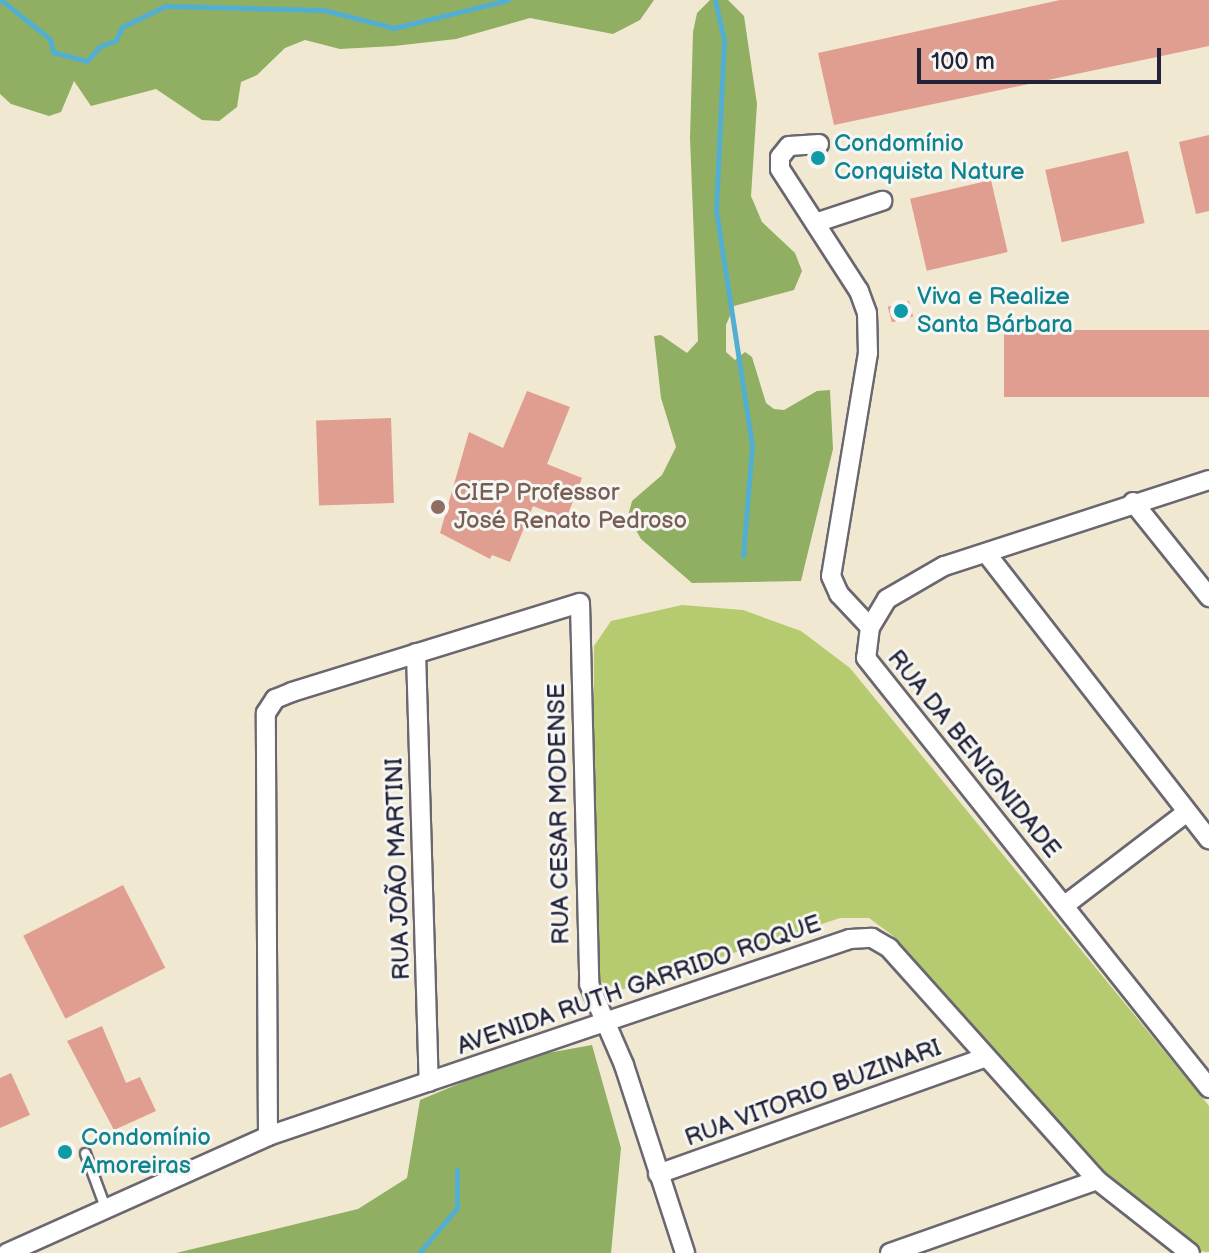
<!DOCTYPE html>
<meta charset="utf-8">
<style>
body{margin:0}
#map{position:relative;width:1209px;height:1253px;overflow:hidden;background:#f1e8d2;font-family:"Balsamiq Sans",sans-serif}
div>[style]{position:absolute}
.green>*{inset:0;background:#b6cb70}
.forest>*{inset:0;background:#90af62}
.stream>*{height:5px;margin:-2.5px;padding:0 2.5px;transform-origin:2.5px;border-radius:2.5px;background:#53afd1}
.building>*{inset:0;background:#df9e8f;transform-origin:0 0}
.roads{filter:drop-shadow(2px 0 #6a6770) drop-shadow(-2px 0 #6a6770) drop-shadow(0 2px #6a6770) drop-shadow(0 -2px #6a6770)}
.service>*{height:9px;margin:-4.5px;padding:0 4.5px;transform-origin:4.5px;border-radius:4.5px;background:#fff}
.minor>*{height:18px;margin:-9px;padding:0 9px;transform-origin:9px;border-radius:9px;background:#fff}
.dots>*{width:22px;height:22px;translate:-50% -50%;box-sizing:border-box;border:4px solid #f6f6f2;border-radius:50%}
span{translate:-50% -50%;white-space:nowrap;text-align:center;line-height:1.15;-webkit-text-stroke:6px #f6f6f2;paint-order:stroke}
.culture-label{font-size:24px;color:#0d838f}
.left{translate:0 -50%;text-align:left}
.education-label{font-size:24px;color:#785e54}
.street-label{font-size:24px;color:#22223b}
.scale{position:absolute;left:917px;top:48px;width:244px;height:36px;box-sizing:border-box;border:4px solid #22223b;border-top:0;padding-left:10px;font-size:24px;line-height:28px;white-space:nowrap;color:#22223b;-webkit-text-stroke:6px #f6f6f2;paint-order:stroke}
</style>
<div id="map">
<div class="green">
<div style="clip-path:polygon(682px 605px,743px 610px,801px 631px,850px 668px,1209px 1106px,1209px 1252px,1197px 1251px,1096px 1168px,892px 935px,869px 918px,840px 918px,621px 990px,599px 981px,593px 967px,594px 646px,611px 621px)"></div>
</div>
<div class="forest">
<div style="clip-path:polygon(0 0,654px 0,640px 20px,613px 34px,530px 18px,456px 39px,394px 46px,340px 49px,305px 40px,285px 48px,257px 75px,241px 82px,237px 107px,219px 121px,202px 120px,156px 89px,91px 106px,74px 81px,61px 112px,49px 116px,11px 104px,0 94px)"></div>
<div style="clip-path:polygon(710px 0,728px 0,744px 16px,757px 104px,751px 196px,762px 222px,795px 253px,802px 271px,794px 290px,734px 306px,726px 325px,726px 352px,735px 360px,745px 352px,752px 357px,766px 403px,774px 409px,784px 410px,817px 391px,830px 390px,833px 449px,801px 581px,692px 583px,641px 539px,628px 516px,632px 501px,662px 475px,676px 447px,661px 398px,654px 336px,661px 335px,687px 353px,698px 341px,690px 138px,693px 32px,697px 13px)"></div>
<div style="clip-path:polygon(592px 1045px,621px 1148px,611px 1253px,176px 1253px,358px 1209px,407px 1178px,420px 1100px,520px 1058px)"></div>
</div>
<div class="stream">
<div style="left:1px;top:0;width:63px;rotate:38.5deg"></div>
<div style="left:50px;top:39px;width:13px;rotate:77deg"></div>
<div style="left:53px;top:52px;width:35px;rotate:15deg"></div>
<div style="left:87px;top:61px;width:18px;rotate:-49deg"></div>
<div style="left:99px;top:47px;width:18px;rotate:-22deg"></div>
<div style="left:116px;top:40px;width:14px;rotate:-65deg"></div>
<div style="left:122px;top:27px;width:48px;rotate:-26deg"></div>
<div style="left:165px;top:6px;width:159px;rotate:1.4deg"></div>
<div style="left:324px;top:10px;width:72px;rotate:14.4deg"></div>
<div style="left:394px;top:28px;width:117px;rotate:-13.8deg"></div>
<div style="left:715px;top:0;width:41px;rotate:77.3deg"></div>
<div style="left:724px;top:40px;width:170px;rotate:92.7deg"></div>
<div style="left:716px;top:210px;width:239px;rotate:81.3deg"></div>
<div style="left:752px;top:446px;width:110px;rotate:94.7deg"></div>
<div style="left:419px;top:1253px;width:59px;rotate:-49.8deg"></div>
<div style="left:457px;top:1208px;width:38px;rotate:-90deg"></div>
</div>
<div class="building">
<div style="clip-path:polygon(1060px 0,1209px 0,1209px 46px,834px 125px,818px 53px)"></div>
<div style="clip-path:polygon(1209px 135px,1209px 211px,1196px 214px,1179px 142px)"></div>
<div style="left:1128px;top:151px;width:74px;height:85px;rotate:77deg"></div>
<div style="left:991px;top:180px;width:74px;height:83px;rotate:77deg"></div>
<div style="left:909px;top:301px;width:16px;height:22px;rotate:75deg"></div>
<div style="left:1209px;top:330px;width:67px;height:205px;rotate:90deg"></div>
<div style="clip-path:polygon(527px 391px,570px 407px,547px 464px,582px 478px,566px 519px,533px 506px,510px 562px,492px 555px,490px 559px,440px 533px,469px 432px,503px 448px)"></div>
<div style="left:391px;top:418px;width:85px;height:75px;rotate:88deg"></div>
<div style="left:123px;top:885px;width:93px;height:112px;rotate:63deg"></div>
<div style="clip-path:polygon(102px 1026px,126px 1083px,140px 1077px,156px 1111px,114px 1130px,67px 1041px)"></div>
<div style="clip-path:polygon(11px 1073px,30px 1115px,0 1128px,0 1078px)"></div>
</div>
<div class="roads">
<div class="service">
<div style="left:85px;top:1153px;width:58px;rotate:69.7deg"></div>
</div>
<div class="minor">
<div style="left:819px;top:144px;width:30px;rotate:176deg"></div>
<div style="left:789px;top:146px;width:14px;rotate:129deg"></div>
<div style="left:780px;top:157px;width:12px;rotate:90deg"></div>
<div style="left:780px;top:169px;width:145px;rotate:57.1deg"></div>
<div style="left:859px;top:291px;width:23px;rotate:70deg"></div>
<div style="left:867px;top:313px;width:40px;rotate:88.6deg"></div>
<div style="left:868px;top:353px;width:226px;rotate:99.4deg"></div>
<div style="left:831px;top:576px;width:20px;rotate:66deg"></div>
<div style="left:839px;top:594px;width:45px;rotate:46.8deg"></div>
<div style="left:815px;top:223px;width:71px;rotate:-18.2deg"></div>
<div style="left:1209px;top:480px;width:279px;rotate:162deg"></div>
<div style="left:944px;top:566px;width:66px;rotate:149.9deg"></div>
<div style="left:887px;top:599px;width:33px;rotate:121deg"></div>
<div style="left:870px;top:627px;width:31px;rotate:97deg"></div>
<div style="left:866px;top:658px;width:550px;rotate:51.42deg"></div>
<div style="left:1133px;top:502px;width:122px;rotate:51.3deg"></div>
<div style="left:986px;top:553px;width:363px;rotate:52.1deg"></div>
<div style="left:416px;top:653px;width:429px;rotate:88.3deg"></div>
<div style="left:1065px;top:905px;width:153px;rotate:-37.3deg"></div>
<div style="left:268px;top:1136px;width:423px;rotate:-90.3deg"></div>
<div style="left:266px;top:713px;width:17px;rotate:-57deg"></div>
<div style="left:275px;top:699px;width:18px;rotate:-22deg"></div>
<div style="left:292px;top:692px;width:301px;rotate:-17.2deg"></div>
<div style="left:580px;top:603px;width:381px;rotate:88.6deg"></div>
<div style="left:589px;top:984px;width:88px;rotate:66.6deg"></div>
<div style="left:624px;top:1065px;width:198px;rotate:72deg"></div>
<div style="left:658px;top:1174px;width:345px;rotate:-19.6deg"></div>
<div style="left:7px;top:1253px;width:286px;rotate:-24.1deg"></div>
<div style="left:268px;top:1136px;width:614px;rotate:-18.7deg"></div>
<div style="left:850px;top:939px;width:22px;rotate:-3deg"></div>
<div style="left:872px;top:938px;width:20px;rotate:30deg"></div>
<div style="left:889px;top:948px;width:312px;rotate:48.1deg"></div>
<div style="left:1097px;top:1180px;width:118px;rotate:38.1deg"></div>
<div style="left:890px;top:1253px;width:219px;rotate:-19.4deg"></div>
</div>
</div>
<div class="dots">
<div style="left:818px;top:158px;background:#0f9aa8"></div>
<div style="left:901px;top:311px;background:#0f9aa8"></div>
<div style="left:438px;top:507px;background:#8d6e63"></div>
<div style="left:65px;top:1152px;background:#0f9aa8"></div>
</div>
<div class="culture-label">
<span class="left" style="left:834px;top:158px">Condomínio<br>Conquista Nature</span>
<span class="left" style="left:917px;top:311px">Viva e Realize<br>Santa Bárbara</span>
<span class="left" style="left:81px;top:1152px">Condomínio<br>Amoreiras</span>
</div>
<div class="education-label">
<span class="left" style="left:454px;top:507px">CIEP Professor<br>José Renato Pedroso</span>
</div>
<div class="street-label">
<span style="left:974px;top:754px;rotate:51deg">RUA DA BENIGNIDADE</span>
<span style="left:559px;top:814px;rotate:-91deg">RUA CESAR MODENSE</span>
<span style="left:398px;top:869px;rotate:-92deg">RUA JOÃO MARTINI</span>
<span style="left:639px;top:985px;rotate:-19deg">AVENIDA RUTH GARRIDO ROQUE</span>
<span style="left:813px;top:1093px;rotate:-20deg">RUA VITORIO BUZINARI</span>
</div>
<div class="scale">100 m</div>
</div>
